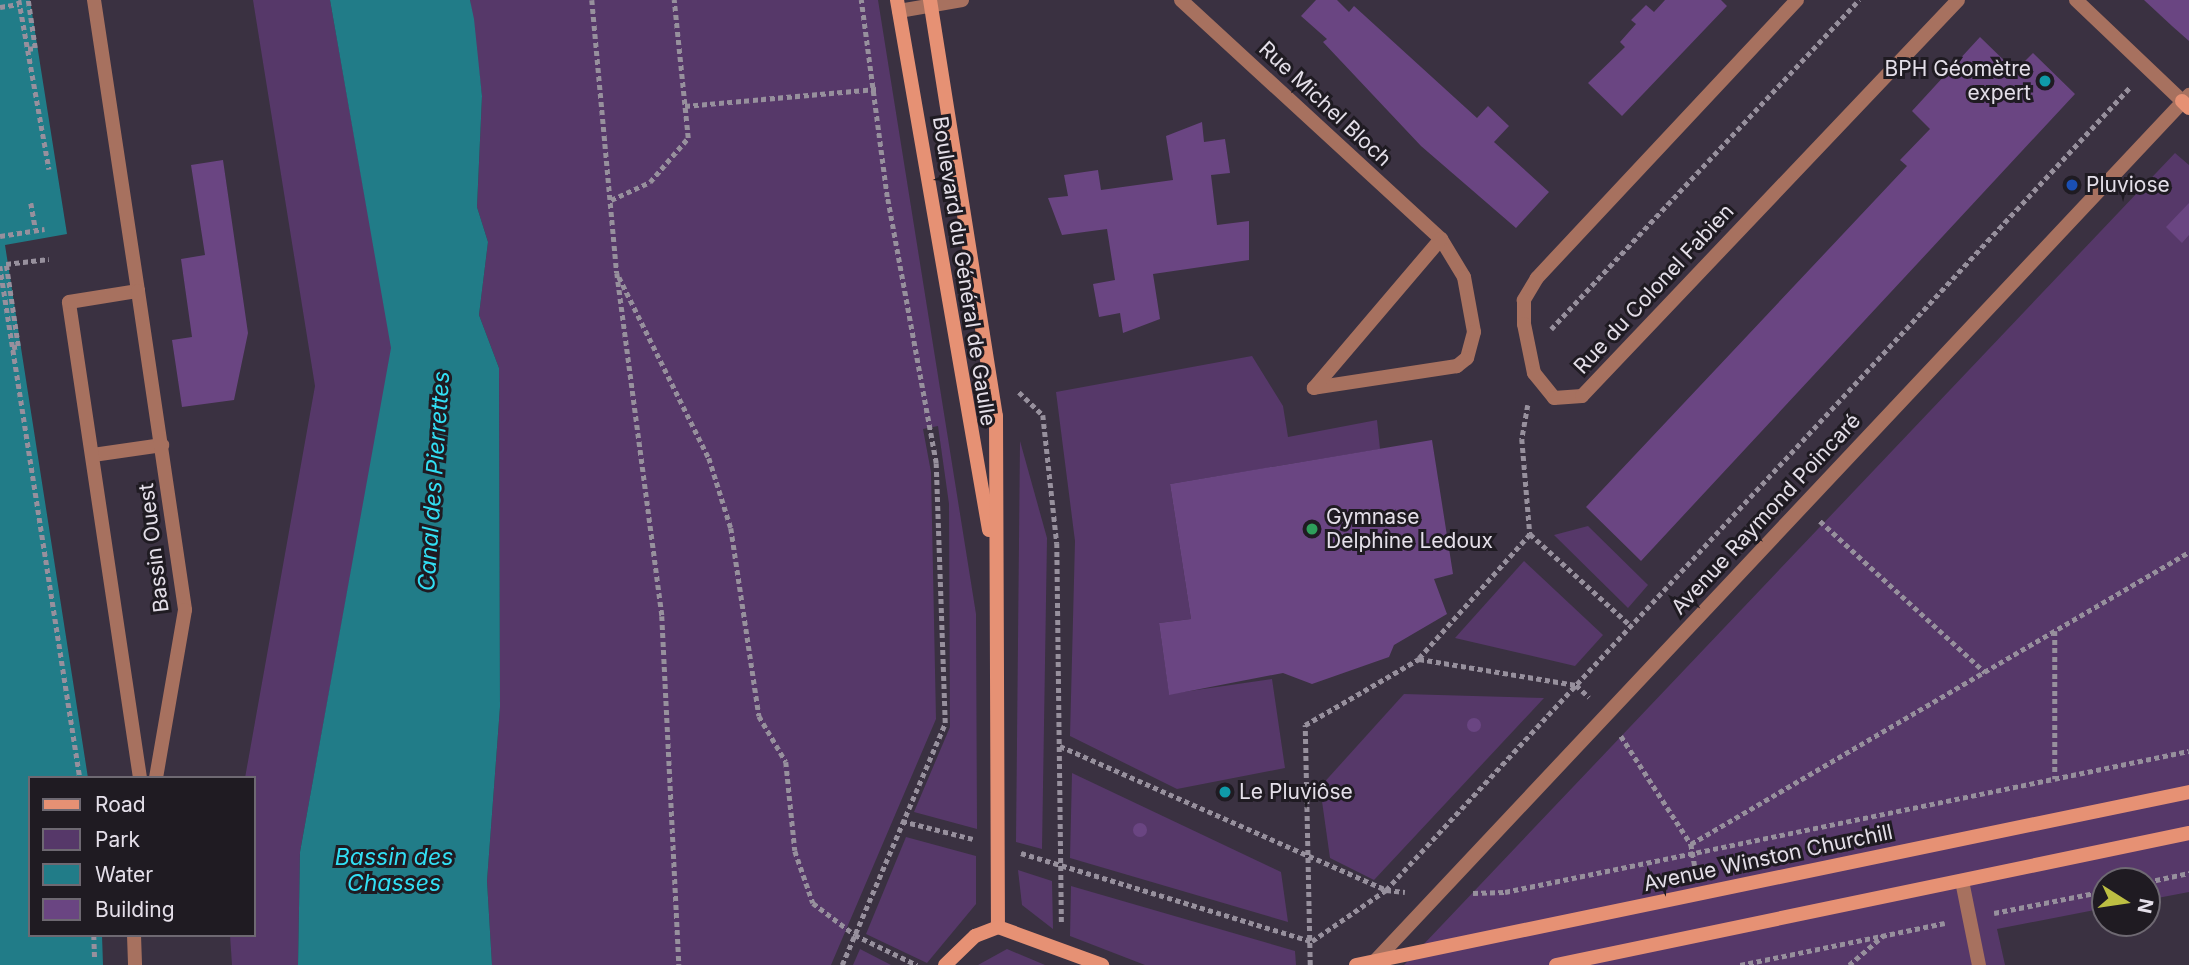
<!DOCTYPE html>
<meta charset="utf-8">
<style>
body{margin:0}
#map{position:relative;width:2189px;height:965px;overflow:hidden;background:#3a3141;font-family:Inter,sans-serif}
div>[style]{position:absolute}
.green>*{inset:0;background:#563869}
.water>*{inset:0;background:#217c88}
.building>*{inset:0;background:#6a4582}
.round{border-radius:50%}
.path>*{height:4.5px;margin-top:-2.25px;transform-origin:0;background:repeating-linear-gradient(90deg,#97909d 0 5px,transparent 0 8.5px)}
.lane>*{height:14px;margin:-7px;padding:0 7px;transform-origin:7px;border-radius:7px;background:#a7715f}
.street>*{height:14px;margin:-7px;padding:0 7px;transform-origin:7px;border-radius:7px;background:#a7715f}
.secondary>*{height:14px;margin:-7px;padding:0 7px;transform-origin:7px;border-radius:7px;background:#e69174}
.dots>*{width:19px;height:19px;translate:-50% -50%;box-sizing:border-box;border:4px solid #1f1b22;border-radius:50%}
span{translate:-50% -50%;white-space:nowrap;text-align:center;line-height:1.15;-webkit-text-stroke:6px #1f1b22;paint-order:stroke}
.poi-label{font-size:21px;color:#e4dfe9}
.right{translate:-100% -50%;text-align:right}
.left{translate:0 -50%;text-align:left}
.street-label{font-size:21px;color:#e4dfe9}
.water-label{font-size:23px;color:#32dff4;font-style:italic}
.legend{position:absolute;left:28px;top:776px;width:228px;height:161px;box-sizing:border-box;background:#1f1b22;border:2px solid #6e6972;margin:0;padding:9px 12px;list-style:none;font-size:21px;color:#e4dfe9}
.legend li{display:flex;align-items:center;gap:14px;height:35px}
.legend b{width:35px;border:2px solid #6e6972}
.north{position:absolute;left:2091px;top:867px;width:70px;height:70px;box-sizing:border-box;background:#1f1b22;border:2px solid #6e6972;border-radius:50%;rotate:102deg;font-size:19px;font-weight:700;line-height:28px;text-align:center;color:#e4dfe9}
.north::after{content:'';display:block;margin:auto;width:24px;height:32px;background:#bdbf43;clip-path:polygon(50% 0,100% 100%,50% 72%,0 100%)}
</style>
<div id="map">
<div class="green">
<div style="clip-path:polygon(253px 0,330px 0,392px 348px,300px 852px,298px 965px,232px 965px,230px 935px,254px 935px,254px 778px,245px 778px,315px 386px)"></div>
<div style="clip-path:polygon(470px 0,878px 0,976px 614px,977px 829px,914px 812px,950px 727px,949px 504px,938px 426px,923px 429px,931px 472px,936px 719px,831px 965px,492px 965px,487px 881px,500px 707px,499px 368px,479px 315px,488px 242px,477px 207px,482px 96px)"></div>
<div style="clip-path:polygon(2175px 153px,2189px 165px,2189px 892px,2147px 900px,2147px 881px,2105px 881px,2105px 908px,1997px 929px,2005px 965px,1404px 965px)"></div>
<div style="clip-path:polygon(1252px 356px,1283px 406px,1288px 437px,1377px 420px,1380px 449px,1170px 484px,1191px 619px,1159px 623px,1169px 694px,1272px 679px,1285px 768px,1177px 789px,1070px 736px,1075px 541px,1056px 392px)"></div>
<div style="clip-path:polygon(1020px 441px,1047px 538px,1042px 849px,1016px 842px)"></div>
<div style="clip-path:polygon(1588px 526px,1648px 585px,1628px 608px,1554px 535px)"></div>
<div style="clip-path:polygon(1524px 561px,1603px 635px,1575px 666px,1455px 638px)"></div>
<div style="clip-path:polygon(1404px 694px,1544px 698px,1374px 880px,1330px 858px,1320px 787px)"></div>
<div style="clip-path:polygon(1072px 773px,1281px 872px,1288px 922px,1070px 858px)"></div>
<div style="clip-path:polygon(906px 837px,976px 856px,976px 904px,927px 963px,866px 934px)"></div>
<div style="clip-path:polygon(1018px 870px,1052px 881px,1053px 929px,1022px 905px)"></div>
<div style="clip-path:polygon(1071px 886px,1295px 951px,1296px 965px,1145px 965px,1070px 936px)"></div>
<div style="clip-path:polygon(860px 949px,891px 965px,853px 965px)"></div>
<div style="clip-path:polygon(1007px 949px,1045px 965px,978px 965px)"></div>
</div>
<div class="water">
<div style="clip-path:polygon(0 0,30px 0,67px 234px,5px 245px,88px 778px,30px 778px,30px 935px,102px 935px,103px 965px,0 965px)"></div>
<div style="clip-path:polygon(330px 0,470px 0,474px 19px,482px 96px,477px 207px,488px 242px,479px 315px,499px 368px,500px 707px,487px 881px,492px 965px,298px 965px,300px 852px,391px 348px)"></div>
</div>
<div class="building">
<div style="clip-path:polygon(1316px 0,1337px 0,1349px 12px,1354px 6px,1477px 118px,1488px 106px,1509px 126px,1494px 142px,1549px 192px,1516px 228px,1421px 146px,1323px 42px,1327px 39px,1301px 16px)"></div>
<div style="clip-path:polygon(1665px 0,1721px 0,1727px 6px,1622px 116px,1588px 83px,1625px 47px,1620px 42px,1636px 24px,1631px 20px,1646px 5px,1654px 12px)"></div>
<div style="clip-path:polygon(2144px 0,2189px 0,2189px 41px,2172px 26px)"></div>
<div style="clip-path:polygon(1980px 37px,2015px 71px,2033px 53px,2075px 94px,1641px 561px,1586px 507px,1907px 166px,1900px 160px,1930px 129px,1912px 111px)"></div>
<div style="clip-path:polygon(1202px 122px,1204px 142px,1225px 139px,1230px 173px,1211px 175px,1217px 225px,1249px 221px,1249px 260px,1153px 274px,1160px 319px,1123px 333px,1120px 313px,1099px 317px,1093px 284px,1115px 280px,1107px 229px,1062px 235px,1048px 198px,1068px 196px,1064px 175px,1098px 170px,1101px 190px,1173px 180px,1166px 136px)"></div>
<div style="clip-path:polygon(223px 160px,248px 333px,234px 400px,182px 407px,172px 340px,192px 337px,181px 259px,205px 255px,191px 165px)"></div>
<div style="clip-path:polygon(2189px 203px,2189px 235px,2182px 243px,2166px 227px)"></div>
<div style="clip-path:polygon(1432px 440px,1453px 574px,1434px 579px,1447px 614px,1394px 645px,1389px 657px,1312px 684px,1283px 673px,1169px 695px,1159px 623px,1191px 619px,1170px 484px)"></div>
<div class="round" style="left:1467px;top:718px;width:14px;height:14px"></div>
<div class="round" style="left:1133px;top:823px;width:14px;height:14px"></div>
</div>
<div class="path">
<div style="left:19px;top:0;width:172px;rotate:79.9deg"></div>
<div style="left:592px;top:0;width:274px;rotate:84.8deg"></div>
<div style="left:617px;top:273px;width:346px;rotate:82.5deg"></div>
<div style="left:662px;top:616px;width:349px;rotate:87.2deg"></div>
<div style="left:0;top:7px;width:19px;rotate:-9deg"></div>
<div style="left:28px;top:49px;width:7px;rotate:-8deg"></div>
<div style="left:35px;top:48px;width:49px;rotate:-98.3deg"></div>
<div style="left:685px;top:106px;width:192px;rotate:-5.1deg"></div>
<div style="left:611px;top:200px;width:43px;rotate:-24.8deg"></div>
<div style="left:650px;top:182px;width:58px;rotate:-49.2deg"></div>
<div style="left:688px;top:138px;width:139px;rotate:-95.8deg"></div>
<div style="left:31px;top:203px;width:27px;rotate:80deg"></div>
<div style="left:0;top:236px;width:45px;rotate:-9deg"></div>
<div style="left:0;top:266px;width:518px;rotate:81.12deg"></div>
<div style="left:619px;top:277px;width:202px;rotate:63.6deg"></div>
<div style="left:709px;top:458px;width:73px;rotate:72.6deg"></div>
<div style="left:731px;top:528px;width:190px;rotate:81.5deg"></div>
<div style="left:759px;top:716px;width:53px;rotate:59.6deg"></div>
<div style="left:786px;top:762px;width:89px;rotate:84.2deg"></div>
<div style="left:795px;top:851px;width:55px;rotate:70.9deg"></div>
<div style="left:813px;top:903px;width:53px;rotate:37.3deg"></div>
<div style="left:855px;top:935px;width:69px;rotate:25.8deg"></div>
<div style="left:1551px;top:329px;width:451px;rotate:-46.9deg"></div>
<div style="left:12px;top:348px;width:6px;rotate:-18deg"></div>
<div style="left:18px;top:346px;width:83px;rotate:-98.3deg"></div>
<div style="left:6px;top:264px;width:43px;rotate:-6.6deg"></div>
<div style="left:1019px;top:392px;width:33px;rotate:44deg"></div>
<div style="left:1043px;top:415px;width:129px;rotate:83.8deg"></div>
<div style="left:1057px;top:543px;width:382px;rotate:89.3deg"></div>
<div style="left:1528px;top:405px;width:35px;rotate:100deg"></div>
<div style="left:1522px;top:439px;width:95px;rotate:85.2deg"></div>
<div style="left:1530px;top:534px;width:137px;rotate:42.3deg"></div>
<div style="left:1820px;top:521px;width:224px;rotate:42.5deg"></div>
<div style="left:2055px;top:631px;width:148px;rotate:90deg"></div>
<div style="left:1419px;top:658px;width:166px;rotate:-48.2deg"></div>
<div style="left:1621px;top:736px;width:129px;rotate:57.1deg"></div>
<div style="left:1691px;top:844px;width:27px;rotate:80deg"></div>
<div style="left:1060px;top:746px;width:356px;rotate:23.8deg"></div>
<div style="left:1386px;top:890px;width:19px;rotate:6deg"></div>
<div style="left:902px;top:821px;width:73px;rotate:14.2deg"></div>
<div style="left:1691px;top:844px;width:577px;rotate:-30.39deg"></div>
<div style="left:1021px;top:853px;width:303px;rotate:16.9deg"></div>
<div style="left:2147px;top:882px;width:43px;rotate:-12.1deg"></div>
<div style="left:1473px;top:893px;width:32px;rotate:-2deg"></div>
<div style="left:1505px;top:892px;width:698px;rotate:-11.65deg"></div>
<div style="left:1994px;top:913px;width:113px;rotate:-11.2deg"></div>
<div style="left:94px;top:935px;width:25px;rotate:88deg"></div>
<div style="left:1312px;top:941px;width:90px;rotate:-34.6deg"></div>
<div style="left:1386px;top:890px;width:1095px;rotate:-47.18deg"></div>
<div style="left:842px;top:965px;width:263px;rotate:-66.9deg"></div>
<div style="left:945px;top:723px;width:260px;rotate:-92deg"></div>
<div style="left:936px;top:463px;width:270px;rotate:-100.4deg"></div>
<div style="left:887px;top:197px;width:199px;rotate:-97.5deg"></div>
<div style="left:1310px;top:965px;width:240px;rotate:-91.2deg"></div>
<div style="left:1305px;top:725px;width:132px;rotate:-30.1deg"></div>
<div style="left:1419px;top:659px;width:159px;rotate:9.4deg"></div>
<div style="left:1576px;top:685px;width:18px;rotate:43deg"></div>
<div style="left:1740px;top:965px;width:209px;rotate:-11.6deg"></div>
<div style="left:1849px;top:965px;width:45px;rotate:-40.5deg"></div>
</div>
<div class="lane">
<div style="left:94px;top:0;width:294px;rotate:81.4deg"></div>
<div style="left:93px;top:455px;width:70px;rotate:-8.2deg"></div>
<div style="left:140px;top:778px;width:481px;rotate:-98.5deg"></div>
<div style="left:69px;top:302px;width:70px;rotate:-9.1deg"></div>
<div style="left:138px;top:291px;width:322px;rotate:81.6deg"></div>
<div style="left:185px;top:610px;width:170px;rotate:99.8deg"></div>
<div style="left:1962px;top:881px;width:86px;rotate:78.6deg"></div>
<div style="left:134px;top:935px;width:30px;rotate:88deg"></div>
</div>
<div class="street">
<div style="left:1181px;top:0;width:353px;rotate:42.6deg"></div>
<div style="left:1441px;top:239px;width:44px;rotate:58.8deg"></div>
<div style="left:1464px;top:277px;width:56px;rotate:79.7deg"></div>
<div style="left:1474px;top:332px;width:27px;rotate:105deg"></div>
<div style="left:1467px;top:358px;width:13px;rotate:141deg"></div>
<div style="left:1457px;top:366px;width:145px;rotate:171.3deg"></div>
<div style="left:1314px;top:388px;width:196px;rotate:-49.6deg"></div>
<div style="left:1797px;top:0;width:381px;rotate:133.1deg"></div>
<div style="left:1537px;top:278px;width:26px;rotate:121deg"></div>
<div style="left:1524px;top:300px;width:24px;rotate:90deg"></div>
<div style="left:1524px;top:324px;width:50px;rotate:78.5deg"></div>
<div style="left:1534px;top:373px;width:32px;rotate:51deg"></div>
<div style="left:1554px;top:398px;width:28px;rotate:-4deg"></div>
<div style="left:1582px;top:396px;width:546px;rotate:-46.48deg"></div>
<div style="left:2076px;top:0;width:146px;rotate:43.6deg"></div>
<div style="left:899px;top:11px;width:64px;rotate:-9.9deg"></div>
<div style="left:1375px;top:961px;width:1189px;rotate:-46.77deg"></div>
</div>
<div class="secondary">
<div style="left:897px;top:0;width:538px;rotate:80.15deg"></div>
<div style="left:930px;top:0;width:421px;rotate:81deg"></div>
<div style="left:996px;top:416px;width:511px;rotate:89.78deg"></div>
<div style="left:2182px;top:101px;width:10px;rotate:45deg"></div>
<div style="left:945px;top:965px;width:42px;rotate:-44deg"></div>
<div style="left:975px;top:936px;width:25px;rotate:-21deg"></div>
<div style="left:998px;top:927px;width:111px;rotate:20.1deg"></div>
<div style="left:1356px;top:965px;width:851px;rotate:-11.73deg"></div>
<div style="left:1556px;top:965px;width:647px;rotate:-11.78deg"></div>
</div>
<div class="dots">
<div style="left:2045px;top:81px;background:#0f9aa8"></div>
<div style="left:2072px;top:185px;background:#1a4fb4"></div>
<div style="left:1312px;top:529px;background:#2e9e5b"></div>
<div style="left:1225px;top:792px;background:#0f9aa8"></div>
</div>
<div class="poi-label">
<span class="right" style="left:2031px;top:81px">BPH Géomètre<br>expert</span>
<span class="left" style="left:2086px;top:185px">Pluviose</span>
<span class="left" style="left:1326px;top:529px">Gymnase<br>Delphine Ledoux</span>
<span class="left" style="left:1239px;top:792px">Le Pluviôse</span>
</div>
<div class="street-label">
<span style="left:1325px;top:104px;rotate:43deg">Rue Michel Bloch</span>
<span style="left:964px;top:271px;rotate:81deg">Boulevard du Général de Gaulle</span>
<span style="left:1654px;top:289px;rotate:-47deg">Rue du Colonel Fabien</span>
<span style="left:1766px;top:514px;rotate:-47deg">Avenue Raymond Poincaré</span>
<span style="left:154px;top:548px;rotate:-97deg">Bassin Ouest</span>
<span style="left:1768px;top:858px;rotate:-12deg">Avenue Winston Churchill</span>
</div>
<div class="water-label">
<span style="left:434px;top:481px;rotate:-86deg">Canal des Pierrettes</span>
<span style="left:394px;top:870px">Bassin des<br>Chasses</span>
</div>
<ul class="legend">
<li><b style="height:9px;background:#e69174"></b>Road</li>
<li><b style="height:19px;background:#563869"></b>Park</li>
<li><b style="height:19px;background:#217c88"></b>Water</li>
<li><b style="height:19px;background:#6a4582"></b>Building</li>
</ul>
<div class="north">N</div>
</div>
